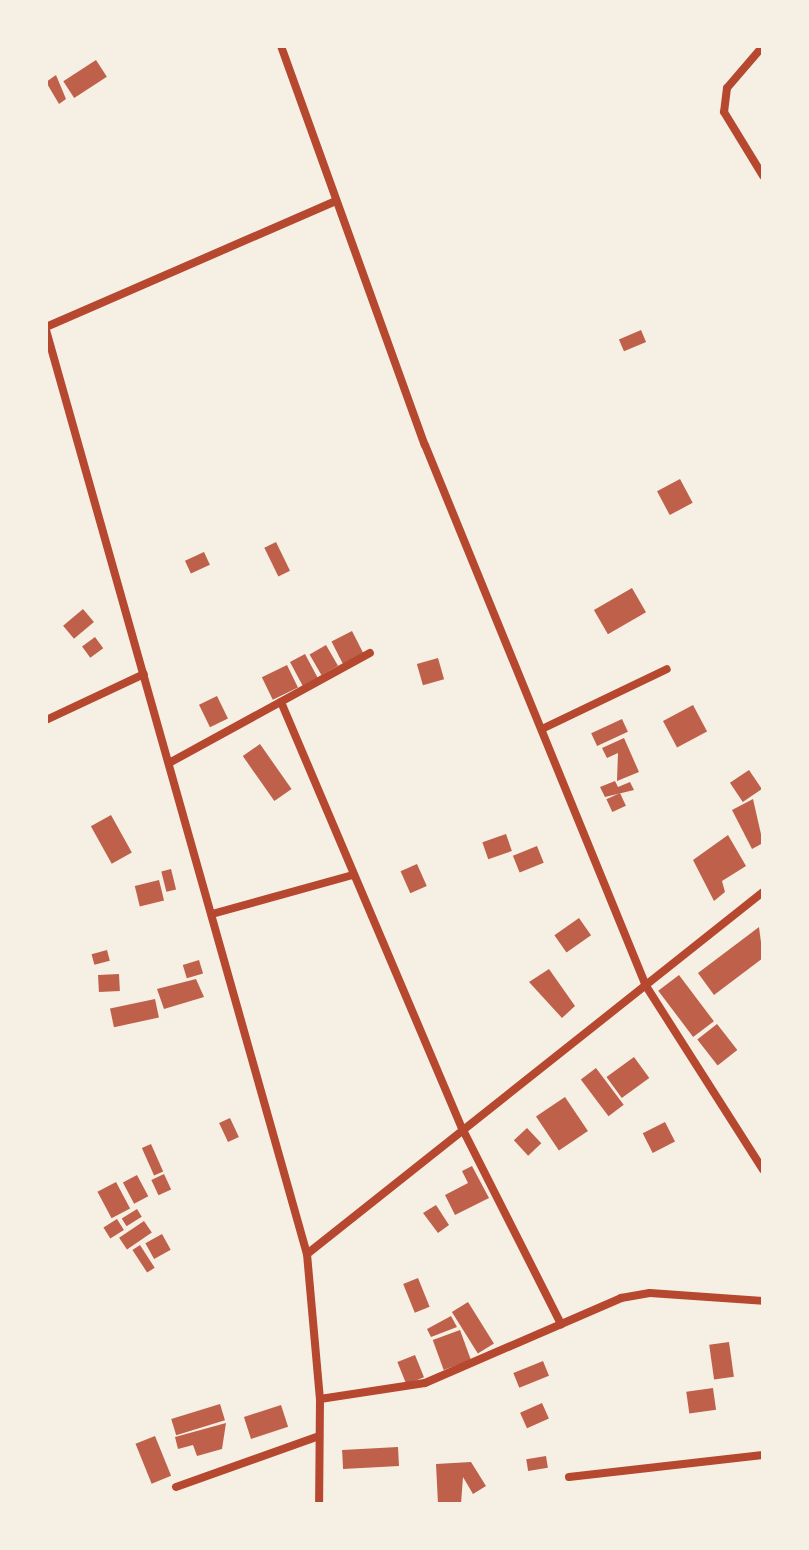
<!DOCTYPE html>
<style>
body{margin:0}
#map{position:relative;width:809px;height:1550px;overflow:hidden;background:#f6efe4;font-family:"Exo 2",sans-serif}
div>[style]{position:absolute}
.building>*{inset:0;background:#bf614a;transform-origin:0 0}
.minor>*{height:8px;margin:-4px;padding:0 4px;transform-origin:4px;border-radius:4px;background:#b5482f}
span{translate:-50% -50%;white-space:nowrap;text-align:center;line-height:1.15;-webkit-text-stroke:6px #f6efe4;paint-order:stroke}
.frame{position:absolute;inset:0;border:48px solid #f6efe4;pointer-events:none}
</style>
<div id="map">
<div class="building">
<div style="left:96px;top:60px;width:20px;height:39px;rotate:57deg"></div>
<div style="clip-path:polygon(56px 75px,66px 99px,59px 104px,46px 82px)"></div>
<div style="left:641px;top:330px;width:13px;height:24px;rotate:67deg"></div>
<div style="left:680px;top:479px;width:27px;height:26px;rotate:62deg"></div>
<div style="left:276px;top:542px;width:32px;height:13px;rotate:64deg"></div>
<div style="left:204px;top:552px;width:14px;height:21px;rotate:65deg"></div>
<div style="left:632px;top:588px;width:28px;height:44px;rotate:60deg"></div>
<div style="left:83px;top:609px;width:17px;height:26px;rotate:50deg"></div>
<div style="left:352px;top:631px;width:25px;height:23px;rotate:63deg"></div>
<div style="left:95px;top:637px;width:14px;height:16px;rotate:54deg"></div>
<div style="left:326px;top:645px;width:24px;height:19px;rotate:60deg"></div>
<div style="left:305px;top:654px;width:27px;height:17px;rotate:62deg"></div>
<div style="left:438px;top:658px;width:22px;height:22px;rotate:74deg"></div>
<div style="left:287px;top:665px;width:25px;height:28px;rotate:64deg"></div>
<div style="left:217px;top:696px;width:25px;height:20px;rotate:64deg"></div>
<div style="left:693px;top:705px;width:30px;height:34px;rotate:62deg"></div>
<div style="left:622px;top:719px;width:14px;height:34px;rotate:65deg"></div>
<div style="clip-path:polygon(624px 738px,639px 772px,617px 781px,618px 753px,607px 758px,602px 748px)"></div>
<div style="left:260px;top:744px;width:55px;height:21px;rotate:55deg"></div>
<div style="left:749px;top:770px;width:23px;height:23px;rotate:56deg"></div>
<div style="clip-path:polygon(615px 781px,618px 787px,630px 782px,634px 790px,605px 797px,600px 787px)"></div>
<div style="left:620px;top:793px;width:14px;height:15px;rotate:65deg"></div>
<div style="clip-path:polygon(753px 799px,763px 843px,752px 849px,732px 810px)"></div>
<div style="left:111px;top:815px;width:43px;height:23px;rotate:61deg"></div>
<div style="left:506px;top:834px;width:18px;height:25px;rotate:71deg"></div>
<div style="clip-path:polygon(728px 835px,746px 866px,722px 881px,725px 892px,714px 901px,693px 860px)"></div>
<div style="left:537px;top:846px;width:18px;height:26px;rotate:68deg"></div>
<div style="left:417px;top:864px;width:24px;height:18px;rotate:66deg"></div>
<div style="left:171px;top:869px;width:21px;height:10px;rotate:76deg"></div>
<div style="left:159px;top:880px;width:21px;height:25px;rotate:76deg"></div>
<div style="left:579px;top:918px;width:21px;height:30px;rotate:55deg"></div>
<div style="clip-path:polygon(759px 927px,763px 958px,714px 995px,698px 973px)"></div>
<div style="left:107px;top:950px;width:11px;height:16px;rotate:75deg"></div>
<div style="left:199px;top:960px;width:14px;height:17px;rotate:73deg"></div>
<div style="clip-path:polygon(549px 969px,575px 1006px,562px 1018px,529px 982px)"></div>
<div style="left:119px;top:974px;width:17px;height:21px;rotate:87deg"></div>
<div style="left:679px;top:975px;width:58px;height:26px;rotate:53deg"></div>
<div style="clip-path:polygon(196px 979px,204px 997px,164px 1009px,157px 989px)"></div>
<div style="left:155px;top:999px;width:19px;height:46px;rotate:78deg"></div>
<div style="left:717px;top:1024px;width:33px;height:25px;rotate:52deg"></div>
<div style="left:634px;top:1057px;width:26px;height:34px;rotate:54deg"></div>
<div style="left:596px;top:1068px;width:46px;height:19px;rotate:53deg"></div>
<div style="left:565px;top:1097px;width:41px;height:35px;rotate:56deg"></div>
<div style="left:230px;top:1118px;width:21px;height:12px;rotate:65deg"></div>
<div style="left:665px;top:1122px;width:22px;height:25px;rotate:63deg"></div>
<div style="left:527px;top:1128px;width:21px;height:18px;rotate:47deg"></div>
<div style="left:151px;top:1144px;width:30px;height:10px;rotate:66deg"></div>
<div style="clip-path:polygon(472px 1166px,489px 1198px,455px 1215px,445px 1195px,468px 1183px,462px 1171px)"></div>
<div style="left:164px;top:1174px;width:17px;height:14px;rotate:65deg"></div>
<div style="left:137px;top:1175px;width:24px;height:16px;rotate:62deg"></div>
<div style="left:116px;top:1182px;width:30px;height:21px;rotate:62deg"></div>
<div style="clip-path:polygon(436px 1205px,449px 1225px,438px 1233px,423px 1213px)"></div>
<div style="left:137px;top:1209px;width:9px;height:18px;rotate:58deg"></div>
<div style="left:117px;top:1219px;width:13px;height:16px;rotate:58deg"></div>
<div style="left:144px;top:1221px;width:14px;height:30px;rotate:56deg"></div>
<div style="left:162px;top:1234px;width:18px;height:19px;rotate:61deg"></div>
<div style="left:140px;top:1245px;width:27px;height:9px;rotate:57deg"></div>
<div style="left:418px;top:1278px;width:31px;height:16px;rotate:68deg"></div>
<div style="left:468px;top:1302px;width:49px;height:19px;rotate:58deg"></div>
<div style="clip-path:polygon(451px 1316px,457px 1327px,431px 1337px,427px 1329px)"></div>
<div style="left:460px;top:1330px;width:32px;height:29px;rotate:70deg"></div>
<div style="left:729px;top:1342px;width:35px;height:20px;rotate:82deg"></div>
<div style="left:415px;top:1355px;width:24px;height:19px;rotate:68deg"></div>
<div style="left:543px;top:1361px;width:16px;height:32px;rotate:68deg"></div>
<div style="left:713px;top:1388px;width:22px;height:27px;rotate:82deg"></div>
<div style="left:542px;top:1403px;width:17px;height:24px;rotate:66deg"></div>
<div style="left:220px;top:1404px;width:17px;height:51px;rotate:73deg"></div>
<div style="left:281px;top:1405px;width:23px;height:39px;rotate:72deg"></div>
<div style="clip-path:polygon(226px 1423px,222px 1449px,197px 1456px,193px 1445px,178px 1449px,175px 1437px)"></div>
<div style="left:155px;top:1436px;width:43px;height:21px;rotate:68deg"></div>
<div style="left:398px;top:1447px;width:19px;height:56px;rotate:87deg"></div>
<div style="left:546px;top:1456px;width:12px;height:20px;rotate:81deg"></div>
<div style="clip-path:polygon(471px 1462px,486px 1486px,473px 1494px,463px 1477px,461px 1504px,438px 1504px,436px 1464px)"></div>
</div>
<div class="minor">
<div style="left:281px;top:46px;width:424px;rotate:70.2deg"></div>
<div style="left:425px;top:445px;width:584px;rotate:67.78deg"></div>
<div style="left:646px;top:986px;width:218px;rotate:57.5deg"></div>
<div style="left:763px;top:46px;width:55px;rotate:130.6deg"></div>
<div style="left:727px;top:88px;width:24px;rotate:97deg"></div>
<div style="left:724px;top:112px;width:75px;rotate:58.6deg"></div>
<div style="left:46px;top:327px;width:316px;rotate:-23.5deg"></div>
<div style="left:46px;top:330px;width:960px;rotate:74.23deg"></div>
<div style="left:307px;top:1254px;width:146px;rotate:84.9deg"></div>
<div style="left:320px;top:1399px;width:105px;rotate:90.5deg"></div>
<div style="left:281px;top:702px;width:463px;rotate:67deg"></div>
<div style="left:462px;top:1128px;width:220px;rotate:63.2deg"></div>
<div style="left:46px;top:720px;width:108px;rotate:-25.1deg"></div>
<div style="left:544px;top:728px;width:136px;rotate:-25.6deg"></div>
<div style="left:169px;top:763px;width:229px;rotate:-28.7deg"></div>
<div style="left:212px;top:914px;width:146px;rotate:-15.5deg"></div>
<div style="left:307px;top:1254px;width:582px;rotate:-38.44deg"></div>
<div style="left:320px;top:1399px;width:106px;rotate:-8.7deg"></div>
<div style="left:425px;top:1383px;width:214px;rotate:-23.4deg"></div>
<div style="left:621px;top:1298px;width:29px;rotate:-10deg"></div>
<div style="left:650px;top:1293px;width:113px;rotate:4deg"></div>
<div style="left:569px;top:1477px;width:195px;rotate:-6.5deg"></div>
<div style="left:176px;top:1487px;width:152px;rotate:-19.6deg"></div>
</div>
<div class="frame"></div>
</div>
